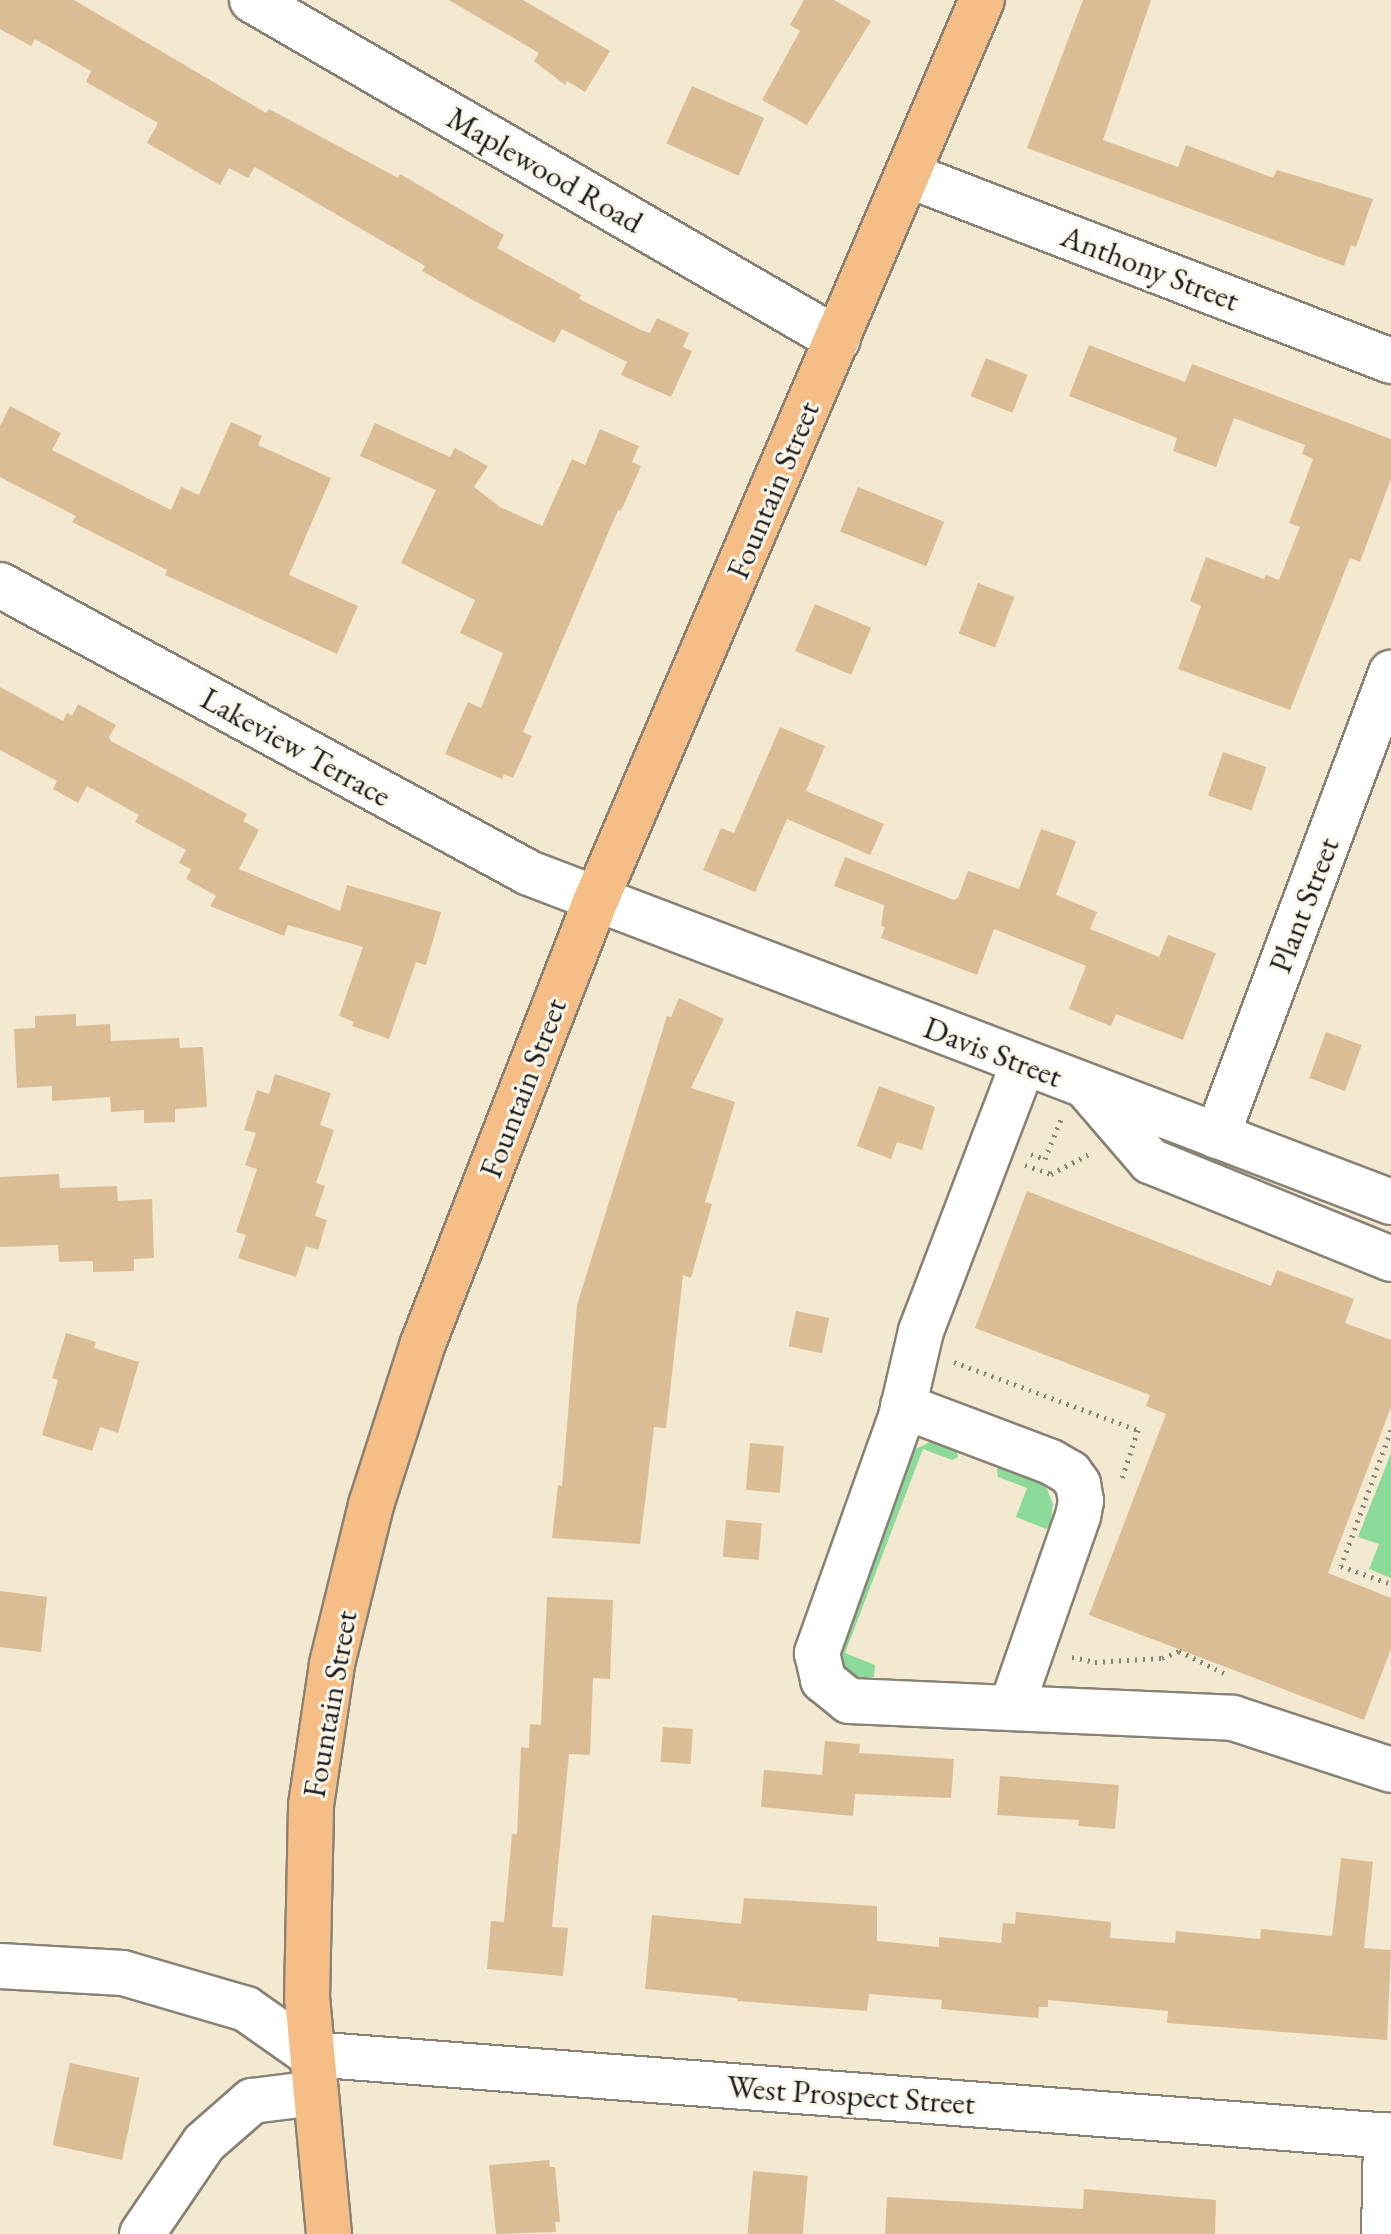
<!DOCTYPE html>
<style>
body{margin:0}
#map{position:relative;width:1391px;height:2234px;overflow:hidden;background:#f3e8d0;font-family:"EB Garamond",serif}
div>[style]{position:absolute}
.green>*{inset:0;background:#8cda99}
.building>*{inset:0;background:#dbbd95;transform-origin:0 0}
.path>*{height:5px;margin-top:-2.5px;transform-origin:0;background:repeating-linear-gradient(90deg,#888276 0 2px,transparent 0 8px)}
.roads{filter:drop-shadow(2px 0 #888276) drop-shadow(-2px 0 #888276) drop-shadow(0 2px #888276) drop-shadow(0 -2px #888276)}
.minor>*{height:44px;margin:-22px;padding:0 22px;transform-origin:22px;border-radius:22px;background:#fff}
.major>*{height:44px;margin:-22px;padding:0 22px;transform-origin:22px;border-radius:22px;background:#f6be87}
span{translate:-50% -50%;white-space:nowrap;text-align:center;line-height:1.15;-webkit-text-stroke:6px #fbf7ec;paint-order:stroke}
.street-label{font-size:32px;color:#1c1c1c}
</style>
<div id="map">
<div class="green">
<div style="clip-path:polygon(930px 1442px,956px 1449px,958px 1457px,952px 1460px,923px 1449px,845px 1653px,875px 1665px,874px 1677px,857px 1679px,845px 1670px,837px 1655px,912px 1451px)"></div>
<div style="clip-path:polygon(1391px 1453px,1391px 1578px,1369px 1569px,1379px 1544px,1358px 1537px)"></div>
<div style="clip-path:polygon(1004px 1467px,1036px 1479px,1047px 1489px,1053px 1504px,1050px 1527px,1046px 1529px,1016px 1517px,1027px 1488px,998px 1477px,997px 1469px)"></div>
</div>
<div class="building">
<div style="clip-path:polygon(0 0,74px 0,266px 113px,269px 109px,398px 178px,400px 174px,504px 235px,497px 248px,581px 295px,579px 299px,641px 330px,650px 333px,657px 318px,689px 333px,683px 347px,692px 351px,671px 397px,621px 375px,627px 362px,562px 329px,554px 343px,469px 298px,422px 271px,425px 266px,255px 167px,248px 178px,229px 168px,220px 185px,147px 143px,158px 123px,86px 82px,91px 71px,35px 39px,31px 46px,0 29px)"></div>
<div style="clip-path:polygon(449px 0,523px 0,610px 51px,585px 92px,567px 81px,565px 85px,534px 61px,539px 53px)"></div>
<div style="clip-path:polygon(804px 0,834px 0,871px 21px,807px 125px,762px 100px,800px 31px,790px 25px)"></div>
<div style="clip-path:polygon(1083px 0,1151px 0,1103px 140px,1178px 167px,1186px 145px,1273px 178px,1277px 170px,1373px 199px,1356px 247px,1351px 245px,1344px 266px,1027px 148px)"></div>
<div style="left:692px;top:86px;width:79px;height:63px;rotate:24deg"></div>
<div style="clip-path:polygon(1089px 345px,1185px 382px,1192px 364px,1391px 439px,1391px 479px,1360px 562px,1350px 558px,1290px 710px,1178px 669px,1201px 606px,1190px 601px,1206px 557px,1264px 579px,1266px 575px,1279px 580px,1300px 527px,1289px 523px,1313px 459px,1302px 454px,1305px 445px,1234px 418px,1216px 467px,1173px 451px,1177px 438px,1069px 396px)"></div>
<div style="left:986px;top:358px;width:45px;height:41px;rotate:22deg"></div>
<div style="clip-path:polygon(10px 406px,61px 433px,52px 450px,171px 510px,181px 487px,199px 495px,231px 422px,262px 436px,258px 445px,331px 478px,289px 575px,358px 606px,337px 654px,165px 575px,167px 570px,72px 522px,76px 516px,0 477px,0 426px)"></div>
<div style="clip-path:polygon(375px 423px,450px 457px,455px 448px,488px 466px,474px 487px,500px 507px,542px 526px,572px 459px,585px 465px,600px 429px,639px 446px,632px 462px,641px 466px,621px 511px,618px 510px,523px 732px,532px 736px,513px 778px,504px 774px,502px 779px,445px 754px,468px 702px,481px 708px,503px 653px,460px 633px,475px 600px,401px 563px,436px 490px,360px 456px)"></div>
<div style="left:858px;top:487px;width:93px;height:48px;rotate:22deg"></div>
<div style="left:978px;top:583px;width:39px;height:54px;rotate:21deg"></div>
<div style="left:815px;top:604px;width:61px;height:51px;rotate:23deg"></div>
<div style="clip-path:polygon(0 687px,63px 721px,67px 713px,72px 716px,78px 704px,116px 725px,109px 737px,111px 741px,247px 814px,243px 821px,259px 830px,239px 869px,340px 911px,347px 885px,441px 912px,426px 965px,416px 962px,389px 1039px,352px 1026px,354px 1022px,339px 1016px,363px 947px,288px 925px,284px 936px,210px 906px,216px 896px,186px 879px,191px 869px,179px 863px,186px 850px,135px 822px,139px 815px,87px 786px,78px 803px,53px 789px,57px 781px,0 750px)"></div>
<div style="clip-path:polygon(780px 727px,825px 746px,806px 791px,884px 824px,870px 855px,787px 819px,755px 892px,703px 870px,721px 828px,734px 833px)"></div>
<div style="left:1223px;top:752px;width:46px;height:46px;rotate:19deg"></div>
<div style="clip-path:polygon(1041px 829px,1076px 841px,1056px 895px,1097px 912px,1090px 929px,1159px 957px,1168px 935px,1216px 953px,1183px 1040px,1116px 1014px,1111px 1026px,1069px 1009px,1086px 966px,994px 929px,977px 975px,881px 938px,885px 927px,881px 926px,884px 905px,834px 886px,845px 857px,954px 900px,958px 898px,968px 871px,1019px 889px)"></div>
<div style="clip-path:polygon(679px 998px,724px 1019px,691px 1088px,735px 1102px,705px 1202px,712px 1204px,691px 1278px,683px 1275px,666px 1428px,654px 1427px,640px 1544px,552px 1538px,558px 1485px,562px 1486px,577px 1305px,667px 1016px,671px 1017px)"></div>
<div style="clip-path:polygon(76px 1014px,76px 1026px,110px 1024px,111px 1041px,179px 1038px,180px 1048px,203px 1047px,207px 1107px,175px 1109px,175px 1122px,144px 1123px,144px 1110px,111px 1112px,110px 1097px,52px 1101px,52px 1086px,17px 1088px,14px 1029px,35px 1028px,35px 1016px)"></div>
<div style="left:1326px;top:1032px;width:38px;height:49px;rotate:20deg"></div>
<div style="clip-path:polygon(275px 1074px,331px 1093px,320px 1125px,334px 1130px,316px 1183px,325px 1186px,315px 1216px,327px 1220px,318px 1250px,306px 1246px,296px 1277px,238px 1258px,246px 1235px,236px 1232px,257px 1169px,245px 1165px,256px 1133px,244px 1130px,257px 1090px,269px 1094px)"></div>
<div style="clip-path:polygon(879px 1086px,935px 1107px,922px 1150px,897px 1142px,891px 1159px,857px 1146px)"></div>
<div style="clip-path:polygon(59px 1174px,60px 1188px,117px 1186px,118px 1201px,152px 1199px,154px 1258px,134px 1259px,134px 1271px,93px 1272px,93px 1261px,59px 1262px,58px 1245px,0 1247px,0 1177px)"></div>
<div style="clip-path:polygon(1027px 1191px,1271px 1286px,1277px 1270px,1354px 1299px,1345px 1323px,1391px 1340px,1391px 1407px,1328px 1573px,1391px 1598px,1391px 1649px,1364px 1720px,1089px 1615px,1166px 1414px,1146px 1406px,1150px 1395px,975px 1328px)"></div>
<div style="left:796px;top:1311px;width:34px;height:36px;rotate:12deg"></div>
<div style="clip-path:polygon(66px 1333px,96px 1342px,94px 1348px,139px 1362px,118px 1433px,100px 1427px,92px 1451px,42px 1435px,58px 1380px,52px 1378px)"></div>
<div style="left:750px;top:1443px;width:34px;height:47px;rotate:5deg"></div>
<div style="left:726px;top:1520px;width:36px;height:37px;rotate:5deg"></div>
<div style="clip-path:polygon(0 1591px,47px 1597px,41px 1652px,0 1647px)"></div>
<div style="clip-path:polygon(547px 1597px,613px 1600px,610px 1679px,593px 1678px,590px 1755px,569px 1754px,552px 1927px,568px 1928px,563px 1976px,487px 1969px,491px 1921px,504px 1922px,512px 1834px,517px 1834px,521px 1747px,529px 1748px,530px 1724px,541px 1725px)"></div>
<div style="left:663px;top:1727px;width:30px;height:35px;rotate:4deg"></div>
<div style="clip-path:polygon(825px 1741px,860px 1744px,859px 1753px,954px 1759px,951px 1798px,855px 1794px,853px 1816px,761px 1807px,764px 1770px,822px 1775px)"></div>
<div style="clip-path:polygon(1000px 1776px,1119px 1785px,1115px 1829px,1078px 1826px,1079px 1820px,997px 1815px)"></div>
<div style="clip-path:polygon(1341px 1858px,1373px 1862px,1364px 1948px,1391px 1950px,1387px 2040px,1167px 2023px,1168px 2011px,1048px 2000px,1048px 2007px,1039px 2007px,1038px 2018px,941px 2009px,942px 2000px,869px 1994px,867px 2011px,737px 2001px,738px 1998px,645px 1989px,652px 1915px,741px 1924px,744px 1898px,877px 1906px,877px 1941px,939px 1947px,939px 1937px,1001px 1943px,1003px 1923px,1015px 1924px,1016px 1912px,1111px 1922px,1110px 1938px,1175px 1943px,1176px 1931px,1260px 1939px,1261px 1929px,1332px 1936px)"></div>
<div style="left:70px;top:2063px;width:71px;height:84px;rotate:12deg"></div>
<div style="clip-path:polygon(549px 2160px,550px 2167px,555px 2167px,560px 2222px,555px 2222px,556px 2232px,496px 2234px,489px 2165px)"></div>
<div style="left:753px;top:2171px;width:55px;height:63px;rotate:5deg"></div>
<div style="clip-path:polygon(1084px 2189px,1216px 2200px,1215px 2234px,885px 2234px,887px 2197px,1083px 2209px)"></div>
</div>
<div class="path">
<div style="left:1031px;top:1154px;width:15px;rotate:20deg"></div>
<div style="left:1045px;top:1159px;width:43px;rotate:-68.2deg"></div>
<div style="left:1025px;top:1165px;width:28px;rotate:19deg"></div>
<div style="left:1051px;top:1174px;width:43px;rotate:-27.8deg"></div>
<div style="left:954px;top:1362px;width:196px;rotate:20.3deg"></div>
<div style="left:1138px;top:1430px;width:54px;rotate:108.4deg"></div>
<div style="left:1391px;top:1430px;width:145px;rotate:110.2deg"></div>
<div style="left:1341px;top:1566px;width:53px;rotate:19.8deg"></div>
<div style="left:1072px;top:1657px;width:24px;rotate:12deg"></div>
<div style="left:1095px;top:1662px;width:67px;rotate:-3.4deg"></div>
<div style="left:1162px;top:1658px;width:18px;rotate:-22deg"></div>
<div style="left:1179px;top:1651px;width:52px;rotate:26.1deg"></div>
</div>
<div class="roads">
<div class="minor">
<div style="left:252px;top:0;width:677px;rotate:30.12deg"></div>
<div style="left:908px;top:175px;width:518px;rotate:21.06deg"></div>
<div style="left:0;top:585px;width:602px;rotate:28.56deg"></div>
<div style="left:529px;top:873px;width:923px;rotate:20.89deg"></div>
<div style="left:1023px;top:1064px;width:286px;rotate:110.9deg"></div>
<div style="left:921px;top:1331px;width:88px;rotate:103.1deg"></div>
<div style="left:901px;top:1417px;width:251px;rotate:109.6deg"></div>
<div style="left:817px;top:1653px;width:28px;rotate:77deg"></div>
<div style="left:823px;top:1680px;width:33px;rotate:39deg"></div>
<div style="left:849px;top:1701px;width:384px;rotate:2.5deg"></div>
<div style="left:1233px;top:1718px;width:166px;rotate:18.2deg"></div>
<div style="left:1089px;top:1090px;width:94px;rotate:49.3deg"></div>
<div style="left:1150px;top:1161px;width:260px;rotate:22.1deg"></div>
<div style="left:1217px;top:1136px;width:495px;rotate:-69.4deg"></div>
<div style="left:903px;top:1406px;width:158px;rotate:20.7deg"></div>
<div style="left:1051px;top:1462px;width:22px;rotate:30deg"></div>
<div style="left:1070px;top:1473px;width:14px;rotate:54deg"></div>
<div style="left:1078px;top:1484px;width:17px;rotate:80deg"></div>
<div style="left:1081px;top:1501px;width:15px;rotate:101deg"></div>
<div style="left:1078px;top:1516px;width:203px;rotate:109.2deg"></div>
<div style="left:0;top:1966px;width:123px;rotate:3.3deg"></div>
<div style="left:123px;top:1973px;width:128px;rotate:16.3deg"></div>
<div style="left:246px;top:2009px;width:78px;rotate:35.1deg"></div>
<div style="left:310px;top:2054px;width:1084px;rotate:4.34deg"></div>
<div style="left:142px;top:2234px;width:110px;rotate:-55.7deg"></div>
<div style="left:204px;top:2143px;width:64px;rotate:-41.2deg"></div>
<div style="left:252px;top:2101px;width:64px;rotate:-7.2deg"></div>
<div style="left:1384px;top:2234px;width:99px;rotate:-88.8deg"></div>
</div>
<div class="major">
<div style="left:329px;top:2234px;width:236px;rotate:-95.3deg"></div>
<div style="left:307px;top:1999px;width:194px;rotate:-88.8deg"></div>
<div style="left:311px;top:1805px;width:143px;rotate:-81.5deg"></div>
<div style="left:332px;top:1664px;width:164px;rotate:-76.2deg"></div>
<div style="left:371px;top:1505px;width:167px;rotate:-72.2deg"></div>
<div style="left:422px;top:1346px;width:479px;rotate:-68.7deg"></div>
<div style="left:596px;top:900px;width:979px;rotate:-66.79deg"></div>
</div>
</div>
<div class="street-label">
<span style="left:545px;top:170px;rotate:30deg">Maplewood Road</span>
<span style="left:1150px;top:268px;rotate:21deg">Anthony Street</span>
<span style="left:773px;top:490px;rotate:-67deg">Fountain Street</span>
<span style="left:296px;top:747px;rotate:29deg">Lakeview Terrace</span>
<span style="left:1304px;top:905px;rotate:-69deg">Plant Street</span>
<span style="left:993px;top:1052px;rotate:21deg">Davis Street</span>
<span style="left:523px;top:1088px;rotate:-69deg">Fountain Street</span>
<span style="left:330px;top:1704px;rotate:-80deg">Fountain Street</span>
<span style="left:851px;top:2095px;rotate:4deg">West Prospect Street</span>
</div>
</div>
